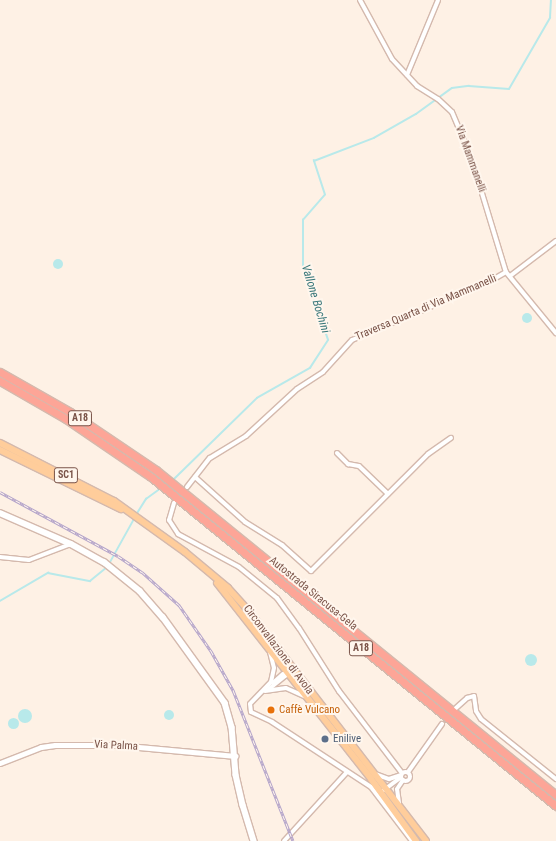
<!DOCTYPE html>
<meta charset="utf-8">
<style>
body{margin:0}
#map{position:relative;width:556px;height:841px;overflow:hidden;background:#fef1e5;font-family:"Roboto Condensed",sans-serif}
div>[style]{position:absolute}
.water>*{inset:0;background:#b8e9ea}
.round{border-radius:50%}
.stream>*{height:1.5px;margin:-0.75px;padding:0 0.75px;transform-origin:0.75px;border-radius:0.75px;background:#b8e9ea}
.roads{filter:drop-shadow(1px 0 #d4b9ad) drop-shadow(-1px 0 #d4b9ad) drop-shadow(0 1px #d4b9ad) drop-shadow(0 -1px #d4b9ad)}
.minor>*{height:4px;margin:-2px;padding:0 2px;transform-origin:2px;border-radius:2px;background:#fff}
.minor>.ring{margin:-2px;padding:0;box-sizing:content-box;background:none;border:4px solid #fff;border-radius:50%}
.tertiary>*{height:5px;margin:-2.5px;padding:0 2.5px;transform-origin:2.5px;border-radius:2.5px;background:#fff}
.secondary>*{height:5.5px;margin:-2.75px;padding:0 2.75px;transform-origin:2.75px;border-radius:2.75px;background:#fff}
.primary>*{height:6px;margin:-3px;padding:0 3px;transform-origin:3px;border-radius:3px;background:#ffcd9b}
.motorway>*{height:7px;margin:-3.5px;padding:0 3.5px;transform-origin:3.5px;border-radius:3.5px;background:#fda597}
.rail>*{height:3px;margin-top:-1.5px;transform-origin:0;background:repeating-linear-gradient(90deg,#fff6ed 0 4.5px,#b2a2c9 0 9px);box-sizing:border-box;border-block:1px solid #b2a2c9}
.dots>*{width:11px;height:11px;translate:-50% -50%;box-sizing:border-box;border:2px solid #fff6ed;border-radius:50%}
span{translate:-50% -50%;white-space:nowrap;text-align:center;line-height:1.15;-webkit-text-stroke:4px #fff6ed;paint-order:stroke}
.shield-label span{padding:1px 3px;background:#fff6ed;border:1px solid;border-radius:3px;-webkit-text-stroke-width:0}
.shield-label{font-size:10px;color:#7a5348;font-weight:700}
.street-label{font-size:11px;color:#7a5348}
.food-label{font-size:11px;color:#c56008}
.left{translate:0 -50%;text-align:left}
.service-label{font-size:11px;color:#4e5e75}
.water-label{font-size:12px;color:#377679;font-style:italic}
</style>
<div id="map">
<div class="water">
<div class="round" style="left:53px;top:259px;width:10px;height:10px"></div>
<div class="round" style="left:522px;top:313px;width:10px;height:10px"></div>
<div class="round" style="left:525px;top:654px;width:12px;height:12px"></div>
<div class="round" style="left:18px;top:709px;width:14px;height:14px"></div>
<div class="round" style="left:164px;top:710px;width:10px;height:10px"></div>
<div class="round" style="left:7.5px;top:717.5px;width:11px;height:11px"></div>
</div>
<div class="stream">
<div style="left:173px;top:480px;width:117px;rotate:-44.3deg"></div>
<div style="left:257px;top:398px;width:61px;rotate:-29.5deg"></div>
<div style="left:310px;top:368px;width:33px;rotate:-57deg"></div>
<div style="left:328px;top:340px;width:77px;rotate:-108.9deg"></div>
<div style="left:303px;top:267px;width:47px;rotate:-90deg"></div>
<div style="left:303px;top:220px;width:33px;rotate:-49deg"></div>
<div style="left:325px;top:195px;width:36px;rotate:-108deg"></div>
<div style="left:314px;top:161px;width:64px;rotate:-21deg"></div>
<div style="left:374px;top:138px;width:48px;rotate:-29.7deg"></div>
<div style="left:416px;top:114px;width:44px;rotate:-35.8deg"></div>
<div style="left:452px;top:88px;width:17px;rotate:-7deg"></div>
<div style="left:469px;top:86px;width:40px;rotate:4.3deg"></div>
<div style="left:509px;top:89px;width:82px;rotate:-60deg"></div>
<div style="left:550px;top:18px;width:18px;rotate:-87deg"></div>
<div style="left:136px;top:515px;width:19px;rotate:-58deg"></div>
<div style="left:146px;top:499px;width:19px;rotate:-36deg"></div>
<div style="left:109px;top:564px;width:51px;rotate:-60.9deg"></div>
<div style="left:0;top:601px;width:56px;rotate:-30.3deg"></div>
<div style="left:48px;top:573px;width:43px;rotate:10.8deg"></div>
<div style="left:90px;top:581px;width:22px;rotate:-39deg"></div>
</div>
<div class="roads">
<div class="minor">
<div style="left:360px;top:0;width:67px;rotate:61.5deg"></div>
<div style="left:392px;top:59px;width:37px;rotate:47deg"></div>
<div style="left:417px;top:86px;width:25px;rotate:32deg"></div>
<div style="left:438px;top:99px;width:19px;rotate:43deg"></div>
<div style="left:452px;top:112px;width:49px;rotate:67.1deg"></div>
<div style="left:471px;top:157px;width:120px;rotate:73.1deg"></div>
<div style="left:506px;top:272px;width:79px;rotate:50.7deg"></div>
<div style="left:407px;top:75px;width:81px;rotate:-67.5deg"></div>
<div style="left:510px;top:276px;width:58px;rotate:-37.3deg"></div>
<div style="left:337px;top:453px;width:16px;rotate:45deg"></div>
<div style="left:348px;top:464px;width:11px;rotate:10deg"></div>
<div style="left:359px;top:466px;width:40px;rotate:44deg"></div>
<div style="left:195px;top:477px;width:67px;rotate:42deg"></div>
<div style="left:245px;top:522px;width:44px;rotate:31.9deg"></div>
<div style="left:282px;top:545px;width:39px;rotate:42deg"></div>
<div style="left:311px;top:571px;width:165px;rotate:-45deg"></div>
<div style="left:428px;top:454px;width:28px;rotate:-35deg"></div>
<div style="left:187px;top:487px;width:37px;rotate:-52deg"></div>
<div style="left:210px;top:458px;width:42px;rotate:-31.4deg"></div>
<div style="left:246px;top:436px;width:69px;rotate:-42.7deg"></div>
<div style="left:297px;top:389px;width:31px;rotate:-33deg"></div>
<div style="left:323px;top:372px;width:43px;rotate:-47.8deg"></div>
<div style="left:352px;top:340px;width:147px;rotate:-22.9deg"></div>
<div style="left:487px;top:283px;width:22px;rotate:-30deg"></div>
<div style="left:174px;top:503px;width:18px;rotate:106deg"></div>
<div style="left:169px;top:520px;width:17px;rotate:57deg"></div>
<div style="left:178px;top:534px;width:69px;rotate:28.4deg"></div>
<div style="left:239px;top:567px;width:49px;rotate:39.2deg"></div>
<div style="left:277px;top:598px;width:37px;rotate:54deg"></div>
<div style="left:299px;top:628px;width:75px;rotate:57.6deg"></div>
<div style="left:339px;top:691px;width:103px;rotate:52.5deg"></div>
<div style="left:0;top:557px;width:29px;rotate:6deg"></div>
<div style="left:29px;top:560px;width:45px;rotate:-20.9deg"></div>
<div style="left:270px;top:652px;width:16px;rotate:76deg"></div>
<div style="left:274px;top:668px;width:14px;rotate:102deg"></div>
<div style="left:271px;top:682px;width:30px;rotate:134deg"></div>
<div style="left:250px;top:704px;width:8px;rotate:83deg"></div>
<div style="left:251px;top:712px;width:23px;rotate:25deg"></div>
<div style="left:272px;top:722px;width:118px;rotate:33.3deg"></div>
<div style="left:371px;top:787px;width:68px;rotate:52.8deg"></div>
<div style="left:273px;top:683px;width:13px;rotate:-42deg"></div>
<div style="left:283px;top:674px;width:5px;rotate:-22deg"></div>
<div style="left:269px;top:689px;width:21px;rotate:-39deg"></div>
<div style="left:285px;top:676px;width:13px;rotate:-72deg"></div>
<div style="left:265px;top:691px;width:21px;rotate:-8deg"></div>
<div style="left:286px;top:688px;width:20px;rotate:24deg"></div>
<div style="left:456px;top:708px;width:15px;rotate:-42deg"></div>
<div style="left:467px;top:698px;width:7px;rotate:-16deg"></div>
<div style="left:474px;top:696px;width:15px;rotate:82deg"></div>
<div style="left:476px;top:711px;width:9px;rotate:58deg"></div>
<div style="left:481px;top:719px;width:96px;rotate:38.7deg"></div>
<div class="ring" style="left:400.5px;top:771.5px;width:5px;height:5px"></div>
<div style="left:408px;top:772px;width:59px;rotate:-54.7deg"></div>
<div style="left:375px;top:774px;width:15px;rotate:20deg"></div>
<div style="left:389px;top:779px;width:13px;rotate:-18deg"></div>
<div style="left:384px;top:790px;width:21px;rotate:-37deg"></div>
<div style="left:399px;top:803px;width:14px;rotate:-98deg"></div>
<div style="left:397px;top:789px;width:11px;rotate:-56deg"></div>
<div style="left:284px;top:841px;width:93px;rotate:-47.6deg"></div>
</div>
<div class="tertiary">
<div style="left:0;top:763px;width:44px;rotate:-21.3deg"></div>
<div style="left:41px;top:747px;width:14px;rotate:-8deg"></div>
<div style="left:55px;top:745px;width:62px"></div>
<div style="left:117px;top:745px;width:119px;rotate:5.3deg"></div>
</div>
<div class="secondary">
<div style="left:0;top:513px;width:77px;rotate:23.6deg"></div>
<div style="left:71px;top:544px;width:38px;rotate:29deg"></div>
<div style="left:104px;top:562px;width:46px;rotate:38.9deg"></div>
<div style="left:140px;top:591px;width:35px;rotate:49deg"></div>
<div style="left:163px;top:617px;width:106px;rotate:54.2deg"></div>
<div style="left:225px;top:703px;width:25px;rotate:74deg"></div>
<div style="left:232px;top:727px;width:48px;rotate:85.2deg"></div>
<div style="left:236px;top:775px;width:31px;rotate:77deg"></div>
<div style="left:243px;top:805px;width:38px;rotate:73deg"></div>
</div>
<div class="primary">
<div style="left:0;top:443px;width:128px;rotate:27deg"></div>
<div style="left:114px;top:501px;width:87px;rotate:35.7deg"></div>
<div style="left:185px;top:552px;width:56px;rotate:39.9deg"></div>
<div style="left:228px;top:588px;width:31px;rotate:48deg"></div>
<div style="left:249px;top:611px;width:290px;rotate:52.4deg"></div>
<div style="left:0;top:450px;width:135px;rotate:26deg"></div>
<div style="left:217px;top:583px;width:249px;rotate:51.8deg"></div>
<div style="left:371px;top:779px;width:77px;rotate:54deg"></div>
</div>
<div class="motorway">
<div style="left:0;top:372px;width:81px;rotate:29.7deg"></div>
<div style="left:70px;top:412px;width:104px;rotate:34deg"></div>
<div style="left:156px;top:470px;width:515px;rotate:39.09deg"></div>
<div style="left:0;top:381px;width:76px;rotate:29.9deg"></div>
<div style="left:66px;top:419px;width:103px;rotate:34.3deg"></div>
<div style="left:151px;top:477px;width:522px;rotate:39.09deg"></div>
</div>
</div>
<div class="rail">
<div style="left:0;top:492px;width:134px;rotate:28.5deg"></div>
<div style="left:118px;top:556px;width:29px;rotate:34deg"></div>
<div style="left:142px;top:572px;width:50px;rotate:41.7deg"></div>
<div style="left:179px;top:605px;width:56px;rotate:55.2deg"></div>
<div style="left:211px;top:651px;width:45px;rotate:60.6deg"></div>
<div style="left:233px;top:690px;width:162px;rotate:68.3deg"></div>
</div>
<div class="dots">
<div style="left:271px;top:710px;background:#e8710a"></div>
<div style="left:325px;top:739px;background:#5c6f8a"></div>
</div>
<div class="shield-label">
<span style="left:80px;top:418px">A18</span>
<span style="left:66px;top:475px">SC1</span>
<span style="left:361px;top:648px">A18</span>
</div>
<div class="street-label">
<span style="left:470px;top:159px;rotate:70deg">Via Mammanelli</span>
<span style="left:426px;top:308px;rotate:-23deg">Traversa Quarta di Via Mammanelli</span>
<span style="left:313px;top:594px;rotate:39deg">Autostrada Siracusa-Gela</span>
<span style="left:278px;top:650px;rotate:53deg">Circonvallazione di Avola</span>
<span style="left:116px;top:746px;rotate:3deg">Via Palma</span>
</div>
<div class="food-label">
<span class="left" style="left:279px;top:710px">Caffè Vulcano</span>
</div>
<div class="service-label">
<span class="left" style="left:333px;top:739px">Enilive</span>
</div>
<div class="water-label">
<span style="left:315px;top:299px;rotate:73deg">Vallone Bochini</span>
</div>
</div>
